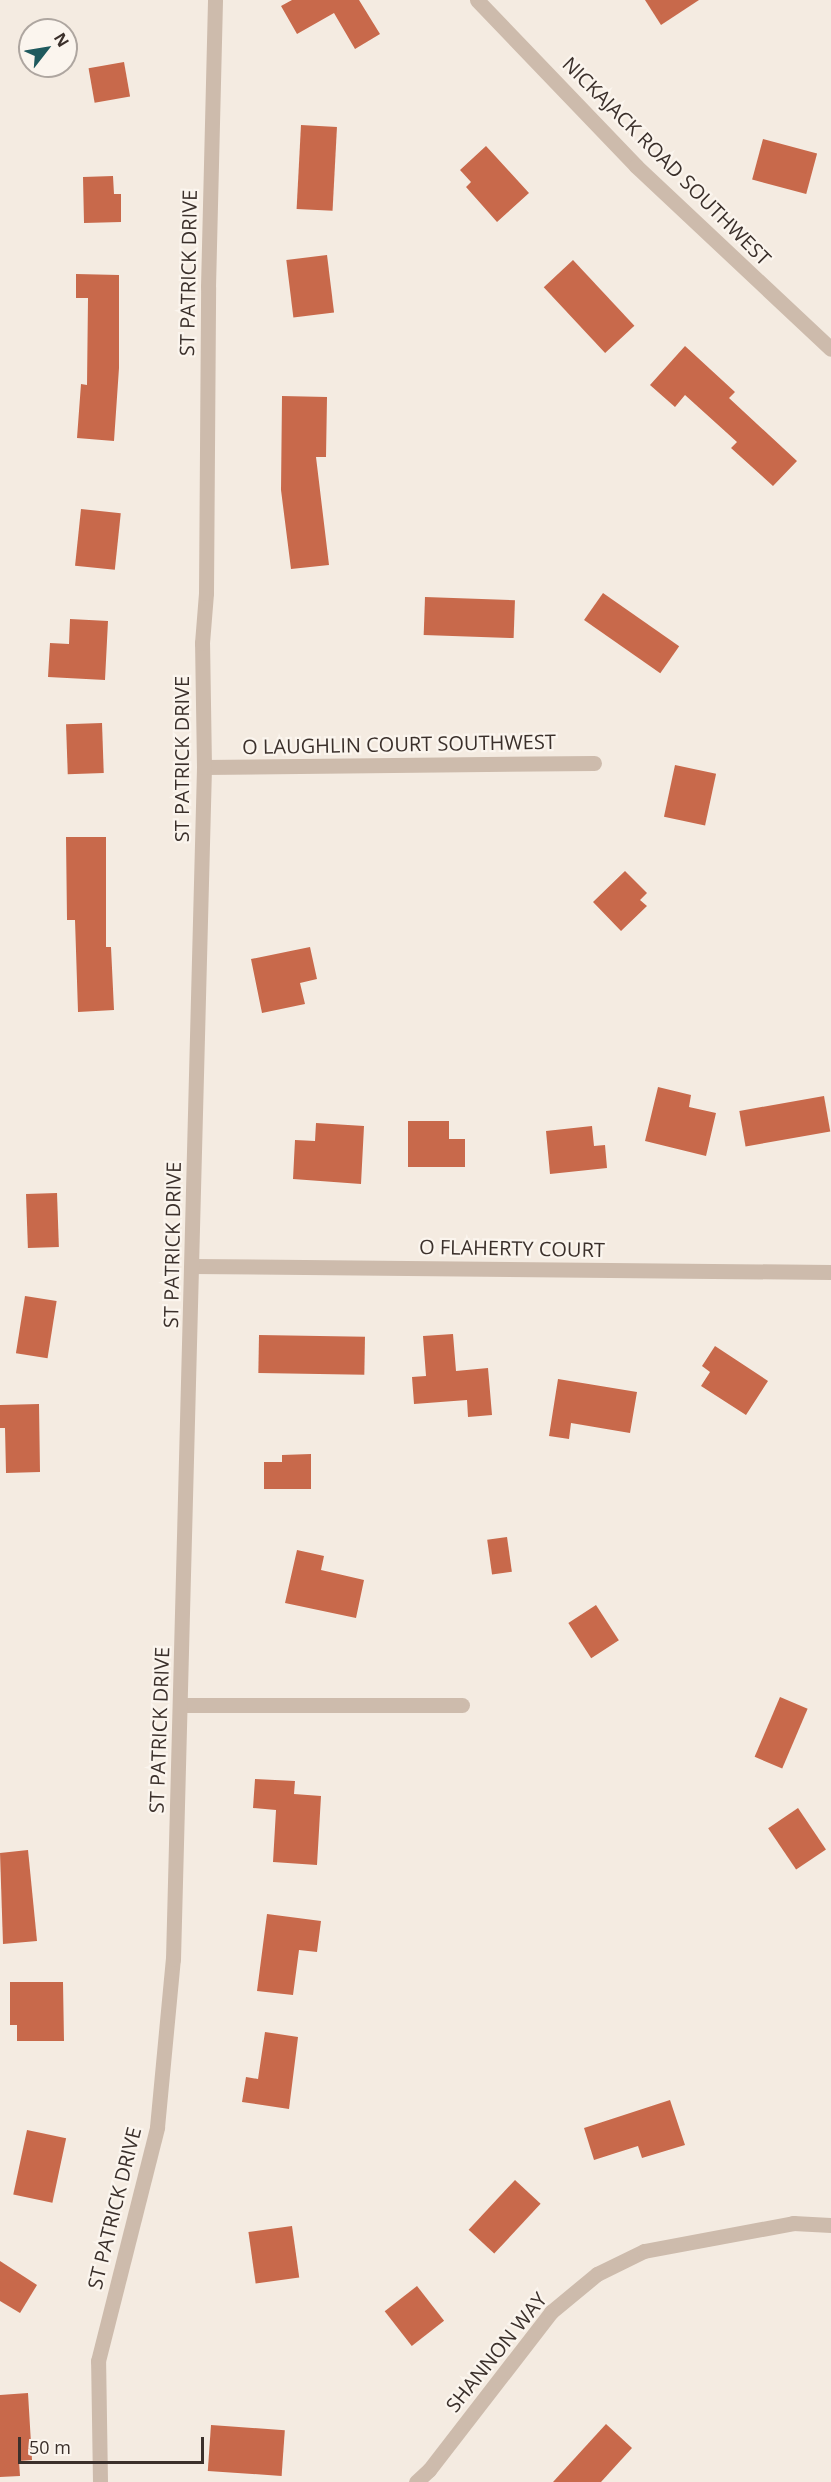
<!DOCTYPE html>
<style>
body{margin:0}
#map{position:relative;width:831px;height:2482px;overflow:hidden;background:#f4ebe1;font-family:"Open Sans",sans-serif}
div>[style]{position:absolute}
.building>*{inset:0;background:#c8694b;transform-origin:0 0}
.minor>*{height:15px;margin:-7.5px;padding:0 7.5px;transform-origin:7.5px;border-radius:7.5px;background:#cdbbac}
span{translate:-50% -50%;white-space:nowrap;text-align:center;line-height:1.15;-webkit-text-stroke:4.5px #fbf5ee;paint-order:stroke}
.street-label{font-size:20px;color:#3b302b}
.north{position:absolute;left:18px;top:18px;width:60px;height:60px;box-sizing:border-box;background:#fbf5ee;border:2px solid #aea6a0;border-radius:50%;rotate:59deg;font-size:16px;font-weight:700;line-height:24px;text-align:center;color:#3b302b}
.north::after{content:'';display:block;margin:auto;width:21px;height:27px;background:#1f5a5e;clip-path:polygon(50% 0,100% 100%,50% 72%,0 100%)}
.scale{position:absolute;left:18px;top:2437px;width:186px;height:27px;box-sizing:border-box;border:3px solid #3b302b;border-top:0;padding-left:8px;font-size:18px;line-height:21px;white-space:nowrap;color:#3b302b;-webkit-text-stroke:4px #fbf5ee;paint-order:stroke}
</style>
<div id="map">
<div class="building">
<div style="clip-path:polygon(292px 0,359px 0,380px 34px,355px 49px,334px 13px,297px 34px,281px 6px)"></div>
<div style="clip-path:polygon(645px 0,699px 0,661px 25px)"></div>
<div style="left:124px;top:62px;width:35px;height:36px;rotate:80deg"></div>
<div style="left:301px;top:125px;width:36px;height:84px;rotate:3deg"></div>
<div style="left:763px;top:139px;width:56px;height:42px;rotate:15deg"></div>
<div style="clip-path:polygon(486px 146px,529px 193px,497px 222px,466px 187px,471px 182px,460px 170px)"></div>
<div style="clip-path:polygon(113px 176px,114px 194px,121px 194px,121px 222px,84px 223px,83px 177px)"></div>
<div style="left:327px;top:255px;width:58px;height:41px;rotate:83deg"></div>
<div style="left:573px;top:260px;width:90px;height:40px;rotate:47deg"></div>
<div style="clip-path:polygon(76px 274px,119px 275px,119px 368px,114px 441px,77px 438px,81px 384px,87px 385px,88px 298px,76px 298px)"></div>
<div style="clip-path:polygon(685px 346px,735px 392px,729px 398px,797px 461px,773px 486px,731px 448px,737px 442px,685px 395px,675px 407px,650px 385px)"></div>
<div style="clip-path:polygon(282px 396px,327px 397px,326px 457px,316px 457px,329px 565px,291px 569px,281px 490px)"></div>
<div style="left:81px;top:509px;width:40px;height:57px;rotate:6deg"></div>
<div style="left:603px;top:593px;width:93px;height:33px;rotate:35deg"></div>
<div style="left:425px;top:597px;width:90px;height:38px;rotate:2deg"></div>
<div style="clip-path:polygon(70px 619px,108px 621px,105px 680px,48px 677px,50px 643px,69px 644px)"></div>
<div style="left:102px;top:723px;width:50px;height:36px;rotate:88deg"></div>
<div style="left:675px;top:765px;width:42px;height:53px;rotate:12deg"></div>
<div style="clip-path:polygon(66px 837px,106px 837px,106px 947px,111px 947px,114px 1010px,78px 1012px,75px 920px,67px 920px)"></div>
<div style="clip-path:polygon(625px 871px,647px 893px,640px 900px,647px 906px,621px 931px,593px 902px)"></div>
<div style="clip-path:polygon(310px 947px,317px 979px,300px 983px,305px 1004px,262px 1013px,251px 959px)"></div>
<div style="clip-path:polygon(658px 1087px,691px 1095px,689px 1107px,716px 1113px,706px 1156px,645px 1141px)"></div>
<div style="left:824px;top:1096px;width:36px;height:86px;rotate:80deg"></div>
<div style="clip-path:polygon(408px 1121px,449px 1121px,449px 1139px,465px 1139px,465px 1167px,408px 1167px)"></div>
<div style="clip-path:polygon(316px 1123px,364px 1126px,361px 1184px,293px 1179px,295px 1140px,315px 1141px)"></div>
<div style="clip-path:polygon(592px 1126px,594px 1146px,605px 1145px,607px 1168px,550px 1174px,546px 1131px)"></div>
<div style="left:57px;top:1193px;width:54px;height:31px;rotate:88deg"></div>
<div style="left:25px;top:1296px;width:32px;height:58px;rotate:9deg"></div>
<div style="clip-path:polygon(453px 1334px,456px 1371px,488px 1368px,492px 1415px,468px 1417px,467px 1400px,414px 1404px,412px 1377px,426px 1376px,423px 1336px)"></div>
<div style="left:259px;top:1335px;width:106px;height:38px;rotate:1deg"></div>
<div style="clip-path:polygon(715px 1346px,768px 1381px,746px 1415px,701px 1386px,710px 1372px,702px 1366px)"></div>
<div style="clip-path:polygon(558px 1379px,637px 1392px,630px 1433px,571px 1423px,569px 1439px,549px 1436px)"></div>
<div style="clip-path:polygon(39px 1404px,40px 1472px,6px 1473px,5px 1428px,0 1428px,0 1405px)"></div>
<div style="clip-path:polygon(311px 1454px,311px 1489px,264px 1489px,264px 1462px,282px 1462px,282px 1455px)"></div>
<div style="left:507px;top:1537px;width:35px;height:20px;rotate:82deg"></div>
<div style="clip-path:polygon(297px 1550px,324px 1556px,321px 1570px,364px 1580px,356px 1618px,285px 1603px)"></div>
<div style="left:596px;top:1605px;width:42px;height:33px;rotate:57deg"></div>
<div style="left:780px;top:1697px;width:30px;height:65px;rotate:23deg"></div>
<div style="clip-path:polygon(255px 1779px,295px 1781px,294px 1794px,321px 1796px,317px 1865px,273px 1862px,276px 1810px,253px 1808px)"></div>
<div style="left:798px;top:1808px;width:50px;height:36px;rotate:56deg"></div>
<div style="clip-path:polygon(28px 1850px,37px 1941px,3px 1944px,0 1853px)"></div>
<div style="clip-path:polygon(267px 1914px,321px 1921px,317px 1952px,299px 1950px,293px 1995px,257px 1991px)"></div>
<div style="clip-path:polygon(10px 1982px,63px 1982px,64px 2041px,17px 2041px,17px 2025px,10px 2025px)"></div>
<div style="clip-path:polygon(265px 2032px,298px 2037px,289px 2109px,242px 2102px,246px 2077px,258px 2079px)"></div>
<div style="clip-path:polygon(670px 2100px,685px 2145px,642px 2158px,638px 2146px,594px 2160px,584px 2128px)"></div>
<div style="left:27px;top:2130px;width:40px;height:66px;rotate:12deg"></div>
<div style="left:515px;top:2180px;width:35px;height:68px;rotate:43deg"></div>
<div style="left:292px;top:2226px;width:52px;height:44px;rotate:82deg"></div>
<div style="clip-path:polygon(0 2261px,37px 2285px,20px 2313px,0 2301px)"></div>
<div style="left:417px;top:2286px;width:44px;height:41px;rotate:52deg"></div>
<div style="clip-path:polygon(28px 2393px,32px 2460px,19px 2461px,20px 2476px,0 2477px,0 2395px)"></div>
<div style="clip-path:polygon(606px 2424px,632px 2448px,601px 2482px,553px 2482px)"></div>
<div style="left:211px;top:2425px;width:74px;height:46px;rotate:4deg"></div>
</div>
<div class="minor">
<div style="left:477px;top:0;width:230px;rotate:46.2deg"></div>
<div style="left:636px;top:166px;width:267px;rotate:43.2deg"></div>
<div style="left:204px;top:767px;width:390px;rotate:-0.6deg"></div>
<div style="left:192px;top:1266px;width:639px;rotate:0.54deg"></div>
<div style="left:181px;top:1705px;width:281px"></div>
<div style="left:100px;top:2482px;width:121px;rotate:-90.9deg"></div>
<div style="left:98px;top:2361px;width:241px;rotate:-75.8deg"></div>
<div style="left:157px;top:2127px;width:169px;rotate:-84.6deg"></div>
<div style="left:173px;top:1959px;width:1192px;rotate:-88.51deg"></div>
<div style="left:204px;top:767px;width:124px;rotate:-90.9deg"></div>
<div style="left:202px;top:643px;width:50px;rotate:-85.4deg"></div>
<div style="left:206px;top:593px;width:306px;rotate:-89.6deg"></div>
<div style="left:208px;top:287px;width:287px;rotate:-88.6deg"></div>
<div style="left:416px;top:2482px;width:18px;rotate:-43deg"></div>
<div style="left:429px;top:2470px;width:200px;rotate:-52.3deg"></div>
<div style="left:551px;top:2312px;width:60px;rotate:-39.6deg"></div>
<div style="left:597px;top:2274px;width:52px;rotate:-26.1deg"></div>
<div style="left:644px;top:2251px;width:152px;rotate:-10.6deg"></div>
<div style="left:793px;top:2223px;width:38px;rotate:3deg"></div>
</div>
<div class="street-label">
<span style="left:667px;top:161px;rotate:45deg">NICKAJACK ROAD SOUTHWEST</span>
<span style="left:188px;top:273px;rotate:-89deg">ST PATRICK DRIVE</span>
<span style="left:399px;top:744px;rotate:-1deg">O LAUGHLIN COURT SOUTHWEST</span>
<span style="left:181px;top:759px;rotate:-90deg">ST PATRICK DRIVE</span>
<span style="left:172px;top:1245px;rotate:-89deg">ST PATRICK DRIVE</span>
<span style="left:512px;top:1248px;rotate:1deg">O FLAHERTY COURT</span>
<span style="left:159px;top:1730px;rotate:-88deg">ST PATRICK DRIVE</span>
<span style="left:114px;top:2208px;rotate:-76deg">ST PATRICK DRIVE</span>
<span style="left:496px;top:2352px;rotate:-51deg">SHANNON WAY</span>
</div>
<div class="north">N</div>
<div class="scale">50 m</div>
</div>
